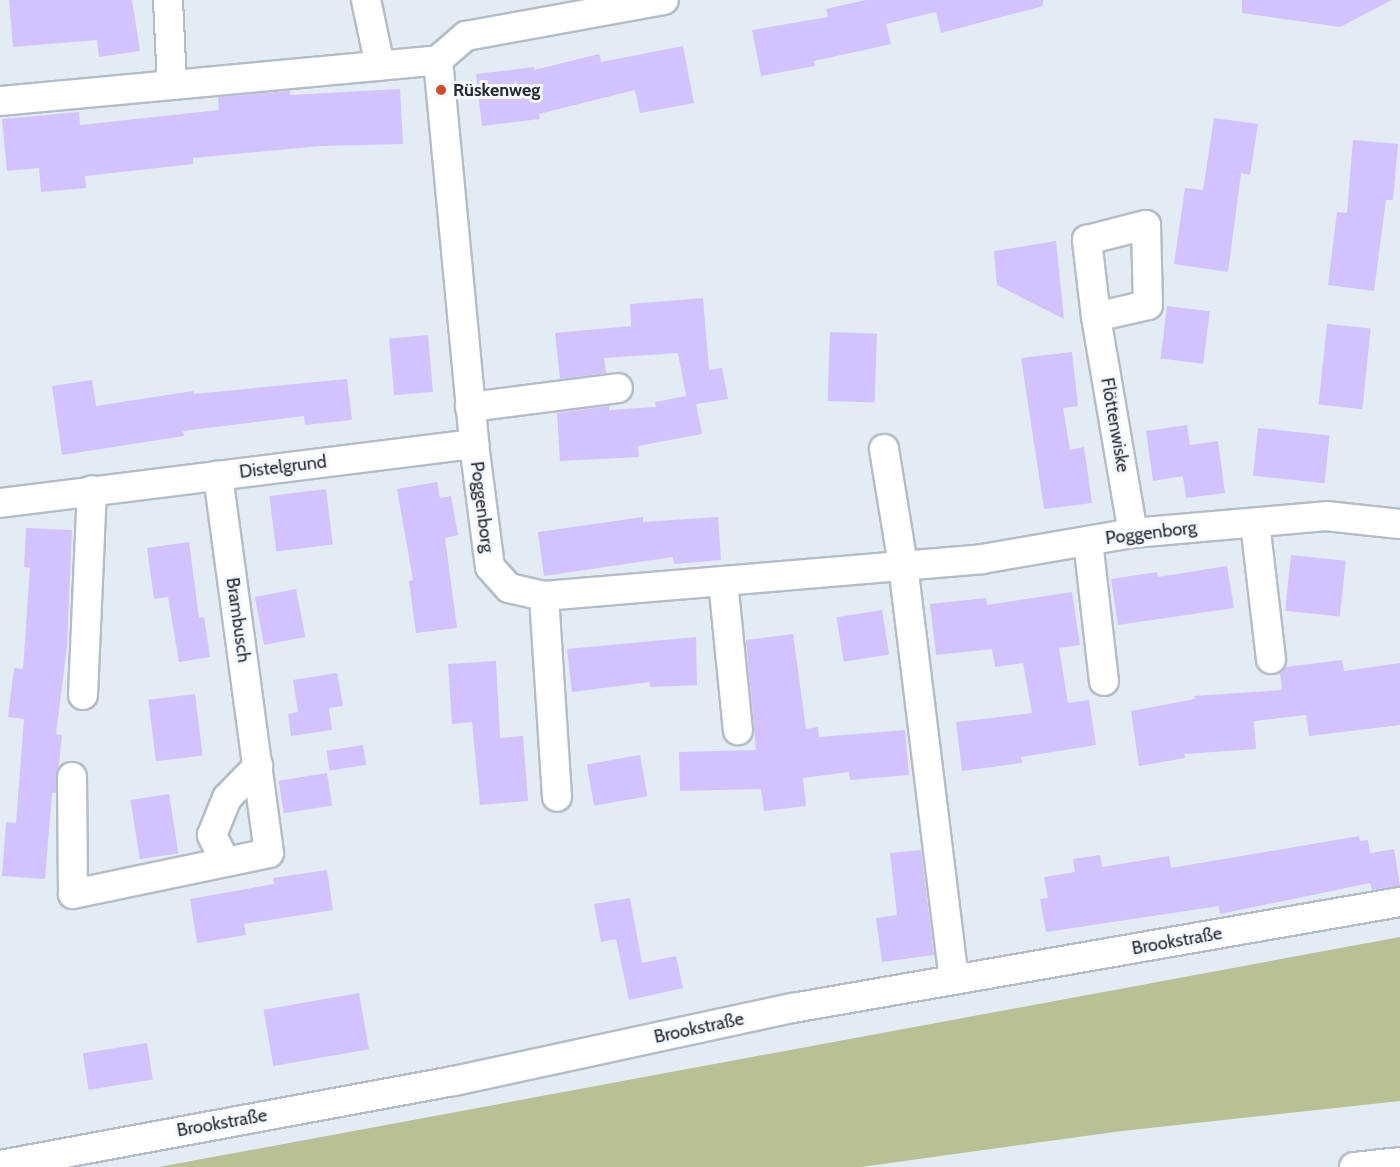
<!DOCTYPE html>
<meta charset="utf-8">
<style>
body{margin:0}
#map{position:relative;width:1400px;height:1167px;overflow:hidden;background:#e3ecf5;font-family:Cabin,sans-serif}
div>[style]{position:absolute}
.green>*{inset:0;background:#b7c193}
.building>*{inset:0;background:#d2c2fe;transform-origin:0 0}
.roads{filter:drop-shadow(2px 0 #b4bdc6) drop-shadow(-2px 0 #b4bdc6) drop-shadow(0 2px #b4bdc6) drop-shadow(0 -2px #b4bdc6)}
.minor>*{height:28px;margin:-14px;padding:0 14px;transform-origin:14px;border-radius:14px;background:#fff}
.dots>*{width:16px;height:16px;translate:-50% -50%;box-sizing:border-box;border:3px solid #f3f9ff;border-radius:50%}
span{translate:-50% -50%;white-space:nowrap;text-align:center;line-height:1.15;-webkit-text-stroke:6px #f3f9ff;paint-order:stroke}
.poi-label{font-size:18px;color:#26292d;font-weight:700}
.left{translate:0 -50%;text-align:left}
.street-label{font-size:18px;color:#26292d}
</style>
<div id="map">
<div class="green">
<div style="clip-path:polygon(1400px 937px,1400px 1101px,1122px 1131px,861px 1167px,159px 1167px)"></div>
</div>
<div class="building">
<div style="clip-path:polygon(9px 0,132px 0,140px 51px,99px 57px,97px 40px,13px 47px)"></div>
<div style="clip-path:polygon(866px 0,1043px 0,1043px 6px,941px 33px,936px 12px,886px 24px,891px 44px,814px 61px,815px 66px,761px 76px,752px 30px,828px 17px,826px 9px)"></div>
<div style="clip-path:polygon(1242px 0,1392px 0,1340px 27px,1242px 13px)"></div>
<div style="clip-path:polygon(683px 46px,694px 103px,640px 113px,635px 90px,539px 114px,540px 119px,482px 126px,476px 74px,534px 67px,534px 70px,599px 54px,601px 62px)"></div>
<div style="clip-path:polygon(400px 89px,403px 144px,321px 146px,193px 158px,193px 164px,85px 176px,86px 188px,41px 192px,39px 168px,7px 171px,2px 119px,79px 112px,80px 125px,219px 110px,218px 97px,290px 91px,290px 95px)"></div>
<div style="clip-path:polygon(1214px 118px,1258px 124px,1250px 175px,1241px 173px,1228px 272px,1174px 264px,1185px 188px,1203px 190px)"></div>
<div style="clip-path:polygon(1353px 140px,1398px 144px,1393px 200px,1386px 200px,1374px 291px,1328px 285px,1337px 212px,1347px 213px)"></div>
<div style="clip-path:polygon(1056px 241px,1064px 319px,997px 285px,994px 251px)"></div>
<div style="clip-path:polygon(703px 298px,709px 370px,722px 368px,728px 399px,696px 404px,702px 434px,638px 446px,639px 457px,560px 461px,557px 413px,609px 406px,609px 410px,656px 407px,655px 402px,686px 396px,678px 353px,604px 358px,606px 373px,560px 379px,555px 333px,631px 326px,630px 304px)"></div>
<div style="left:1167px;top:306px;width:43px;height:53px;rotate:7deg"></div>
<div style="left:1327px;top:324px;width:44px;height:81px;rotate:6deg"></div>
<div style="left:830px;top:332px;width:47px;height:69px;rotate:2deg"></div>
<div style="left:428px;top:335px;width:57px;height:39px;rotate:85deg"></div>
<div style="clip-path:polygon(1072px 352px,1078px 406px,1063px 408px,1070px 450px,1084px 447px,1092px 503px,1044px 509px,1021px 358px)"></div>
<div style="clip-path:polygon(347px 379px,352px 420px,305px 425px,304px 416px,183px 431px,184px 436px,62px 455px,52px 386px,92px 380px,96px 406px,193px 391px,194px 394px)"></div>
<div style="clip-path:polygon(1187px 425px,1190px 445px,1218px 441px,1225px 493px,1186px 498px,1183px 476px,1153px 481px,1146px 431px)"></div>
<div style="left:1258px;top:428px;width:72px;height:48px;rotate:6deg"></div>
<div style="clip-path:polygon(437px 482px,440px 498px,451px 496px,458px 535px,445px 538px,457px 628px,416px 633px,409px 581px,413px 580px,397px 489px)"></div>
<div style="left:326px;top:489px;width:56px;height:57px;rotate:83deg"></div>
<div style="clip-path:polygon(643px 517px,643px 522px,718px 517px,721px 560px,674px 564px,673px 557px,544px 576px,538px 532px)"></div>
<div style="clip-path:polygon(26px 528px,72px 530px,67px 647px,56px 734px,62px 735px,56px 793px,52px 793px,45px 879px,2px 876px,6px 822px,16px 823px,24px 719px,8px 717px,14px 668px,23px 669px,30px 568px,24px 567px)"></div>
<div style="clip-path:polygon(189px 542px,199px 618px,204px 617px,210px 657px,179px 662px,168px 597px,154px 599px,147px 548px)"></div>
<div style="left:1291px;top:555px;width:55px;height:56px;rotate:6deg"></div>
<div style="clip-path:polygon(1227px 566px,1234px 608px,1118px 625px,1111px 579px,1157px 572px,1158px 577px)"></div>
<div style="left:296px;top:589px;width:49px;height:42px;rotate:79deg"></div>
<div style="clip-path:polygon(1072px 592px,1080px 645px,1059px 648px,1068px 703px,1089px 700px,1096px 745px,1021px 757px,1022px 763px,962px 771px,956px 722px,1032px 713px,1023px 663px,995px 667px,992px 649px,936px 655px,930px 604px,986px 598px,987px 605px)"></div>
<div style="left:882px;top:610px;width:45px;height:46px;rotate:81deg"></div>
<div style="clip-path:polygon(793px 634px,806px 729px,818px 727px,819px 737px,905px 730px,909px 775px,850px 780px,849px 772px,803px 778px,806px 806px,764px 811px,761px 789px,680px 791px,679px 752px,756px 750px,746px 640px)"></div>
<div style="clip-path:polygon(696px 637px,697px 685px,650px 687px,650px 682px,572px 692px,567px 649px)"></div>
<div style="clip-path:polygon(1342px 660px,1344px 671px,1400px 663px,1400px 725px,1309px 736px,1306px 715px,1254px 721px,1256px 749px,1184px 754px,1185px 758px,1139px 766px,1131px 711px,1195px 699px,1194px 696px,1282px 690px,1280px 673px,1285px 667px)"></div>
<div style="clip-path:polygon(496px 661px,500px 738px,523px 736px,528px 801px,480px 805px,472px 722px,452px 724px,448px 664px)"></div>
<div style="clip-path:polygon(337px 673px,343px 706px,329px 708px,332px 730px,291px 736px,288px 714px,298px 712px,293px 680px)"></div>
<div style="left:195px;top:694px;width:62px;height:47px;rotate:83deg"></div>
<div style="left:363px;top:745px;width:20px;height:37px;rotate:81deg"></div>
<div style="left:640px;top:755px;width:42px;height:54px;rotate:80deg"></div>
<div style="left:327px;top:773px;width:33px;height:49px;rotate:81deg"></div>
<div style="left:169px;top:794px;width:60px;height:39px;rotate:81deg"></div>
<div style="clip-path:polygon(1359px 836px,1360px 841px,1368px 840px,1370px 853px,1394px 849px,1400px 886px,1372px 890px,1370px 883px,1220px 914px,1219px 906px,1046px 932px,1040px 899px,1048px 898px,1044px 877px,1075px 872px,1073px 859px,1100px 855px,1102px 867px,1169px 856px,1171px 868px)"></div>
<div style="clip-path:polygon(921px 850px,934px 955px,882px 962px,876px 918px,897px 915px,890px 853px)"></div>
<div style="clip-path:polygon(327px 870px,333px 910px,244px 924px,246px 935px,197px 943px,190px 899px,274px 884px,273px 878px)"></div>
<div style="clip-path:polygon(630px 898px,642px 963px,676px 956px,683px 988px,629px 1000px,616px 939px,601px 942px,594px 904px)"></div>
<div style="left:359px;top:993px;width:57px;height:97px;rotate:80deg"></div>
<div style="left:147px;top:1043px;width:37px;height:65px;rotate:81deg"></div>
</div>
<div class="roads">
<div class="minor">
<div style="left:168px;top:0;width:85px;rotate:87.3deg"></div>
<div style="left:366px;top:0;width:67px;rotate:78deg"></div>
<div style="left:438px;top:60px;width:386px;rotate:84.6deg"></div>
<div style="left:474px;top:444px;width:124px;rotate:82.6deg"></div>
<div style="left:490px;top:567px;width:28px;rotate:48deg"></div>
<div style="left:509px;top:588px;width:36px;rotate:13deg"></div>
<div style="left:544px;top:596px;width:440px;rotate:-4.8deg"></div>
<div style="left:982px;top:559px;width:153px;rotate:-9.8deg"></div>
<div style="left:1133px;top:533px;width:194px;rotate:-5deg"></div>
<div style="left:1326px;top:516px;width:74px;rotate:6.2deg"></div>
<div style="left:0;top:101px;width:440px;rotate:-5.3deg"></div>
<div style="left:438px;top:60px;width:37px;rotate:-41deg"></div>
<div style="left:466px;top:36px;width:201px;rotate:-10.3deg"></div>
<div style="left:1096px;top:317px;width:78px;rotate:-96.7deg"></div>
<div style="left:1087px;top:240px;width:61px;rotate:-14.3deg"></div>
<div style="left:1146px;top:225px;width:80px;rotate:88.6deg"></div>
<div style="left:1148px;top:305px;width:53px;rotate:167deg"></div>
<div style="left:1096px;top:317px;width:219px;rotate:80.3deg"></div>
<div style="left:470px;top:407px;width:149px;rotate:-7.3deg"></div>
<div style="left:884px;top:449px;width:118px;rotate:80.7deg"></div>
<div style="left:903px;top:565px;width:418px;rotate:83deg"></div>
<div style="left:0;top:503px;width:478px;rotate:-7.1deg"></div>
<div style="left:1255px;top:523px;width:137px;rotate:83.3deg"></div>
<div style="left:1088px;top:541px;width:141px;rotate:83.5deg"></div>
<div style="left:723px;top:581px;width:150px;rotate:84.3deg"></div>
<div style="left:544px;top:596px;width:201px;rotate:86.3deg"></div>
<div style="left:83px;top:695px;width:205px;rotate:-87.5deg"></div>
<div style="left:72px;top:777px;width:117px;rotate:89.5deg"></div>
<div style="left:73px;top:894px;width:200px;rotate:-11.8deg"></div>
<div style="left:269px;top:853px;width:381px;rotate:-97.7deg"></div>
<div style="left:225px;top:861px;width:29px;rotate:-117deg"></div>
<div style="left:212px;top:835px;width:40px;rotate:-68deg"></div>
<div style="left:227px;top:798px;width:45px;rotate:-45.9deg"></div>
<div style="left:0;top:1165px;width:462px;rotate:-10.5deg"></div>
<div style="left:454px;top:1081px;width:347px;rotate:-12.2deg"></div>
<div style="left:793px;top:1008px;width:616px;rotate:-9.91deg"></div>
<div style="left:1354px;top:1167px;width:46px;rotate:-6.2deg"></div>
</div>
</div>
<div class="dots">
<div style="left:441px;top:90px;background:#d34925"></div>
</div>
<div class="poi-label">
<span class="left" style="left:453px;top:90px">Rüskenweg</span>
</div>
<div class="street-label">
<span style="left:1115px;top:425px;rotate:80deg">Flöttenwiske</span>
<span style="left:283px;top:467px;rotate:-7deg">Distelgrund</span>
<span style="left:482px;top:507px;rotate:83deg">Poggenborg</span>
<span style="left:1151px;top:533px;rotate:-7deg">Poggenborg</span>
<span style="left:238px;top:620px;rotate:82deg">Brambusch</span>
<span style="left:1177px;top:941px;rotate:-10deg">Brookstraße</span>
<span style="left:699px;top:1028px;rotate:-12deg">Brookstraße</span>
<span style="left:222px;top:1123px;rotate:-10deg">Brookstraße</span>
</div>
</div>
